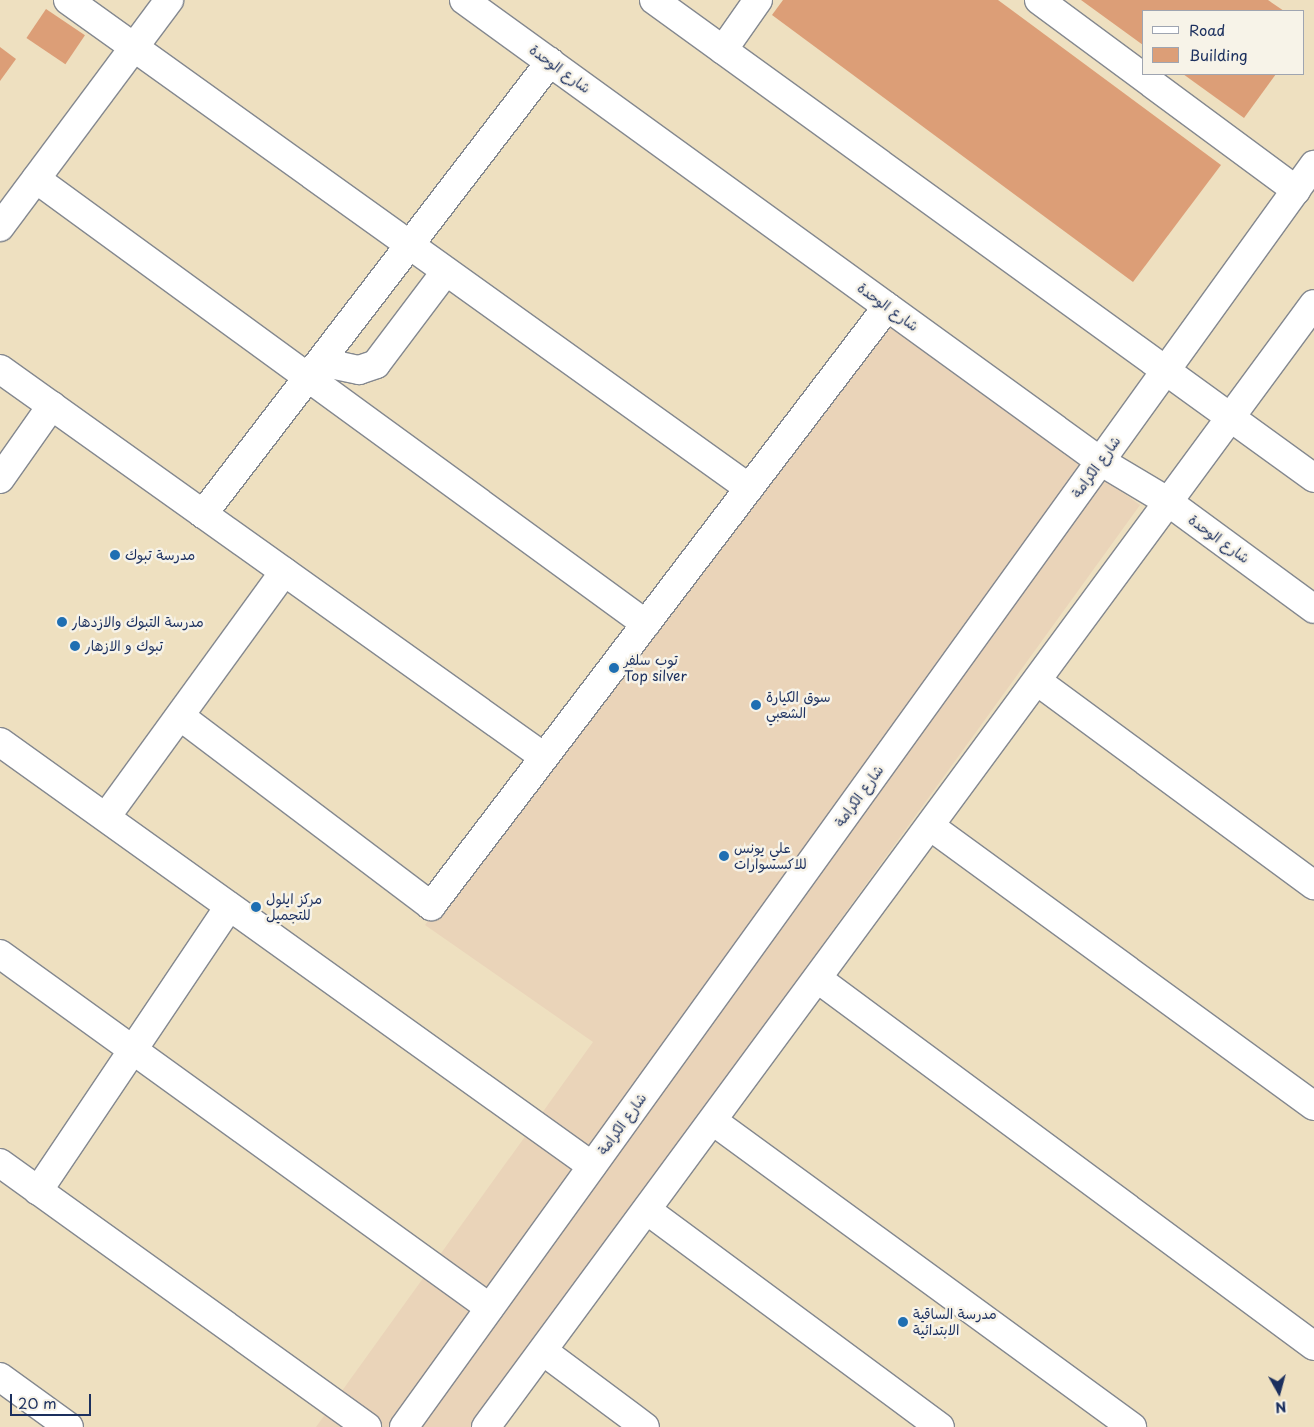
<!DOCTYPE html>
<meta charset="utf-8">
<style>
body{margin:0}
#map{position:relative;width:1314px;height:1427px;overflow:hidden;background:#eee0c0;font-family:"Playpen Sans","Playpen Sans Arabic",sans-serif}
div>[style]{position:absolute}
.built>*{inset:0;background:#ead4b9}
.building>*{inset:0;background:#dc9e77;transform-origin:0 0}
.roads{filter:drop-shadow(1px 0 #84888f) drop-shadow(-1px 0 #84888f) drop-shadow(0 1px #84888f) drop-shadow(0 -1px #84888f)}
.minor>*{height:28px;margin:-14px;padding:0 14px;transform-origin:14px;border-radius:14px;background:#fff}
.dots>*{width:14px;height:14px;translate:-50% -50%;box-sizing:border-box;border:2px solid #f7f3e8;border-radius:50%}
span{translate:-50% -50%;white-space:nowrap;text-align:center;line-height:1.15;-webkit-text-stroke:5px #f7f3e8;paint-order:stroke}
.street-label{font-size:14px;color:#1b2f5e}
.poi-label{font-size:14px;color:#1b2f5e}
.left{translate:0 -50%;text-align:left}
.legend{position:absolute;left:1142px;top:10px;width:162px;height:65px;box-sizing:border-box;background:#f7f3e8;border:1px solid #9fa5b1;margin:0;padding:6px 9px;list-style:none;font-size:15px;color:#1b2f5e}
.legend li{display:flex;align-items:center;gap:10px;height:25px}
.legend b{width:25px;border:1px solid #9fa5b1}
.north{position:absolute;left:1254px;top:1367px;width:50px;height:50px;-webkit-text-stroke:4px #f7f3e8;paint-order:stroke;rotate:173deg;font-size:14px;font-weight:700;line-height:20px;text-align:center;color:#1b2f5e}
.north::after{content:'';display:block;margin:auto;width:18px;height:22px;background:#1b2f5e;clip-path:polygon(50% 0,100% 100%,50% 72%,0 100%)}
.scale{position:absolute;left:10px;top:1394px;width:81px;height:22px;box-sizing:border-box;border:2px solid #1b2f5e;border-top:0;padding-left:6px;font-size:15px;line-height:18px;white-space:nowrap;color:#1b2f5e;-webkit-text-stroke:4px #f7f3e8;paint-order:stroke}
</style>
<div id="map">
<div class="built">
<div style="clip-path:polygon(889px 323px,1140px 505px,474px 1427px,316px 1427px,593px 1042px,425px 925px)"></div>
</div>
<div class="building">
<div style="clip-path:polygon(783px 0,998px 0,1221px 165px,1133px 282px,772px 15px)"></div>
<div style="clip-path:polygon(1081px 0,1268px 0,1284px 11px,1143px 11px,1143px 45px)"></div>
<div style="left:46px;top:9px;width:47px;height:35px;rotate:34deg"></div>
<div style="clip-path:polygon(0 47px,16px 59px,0 81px)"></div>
<div style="clip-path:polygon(1183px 74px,1276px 74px,1244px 118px)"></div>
</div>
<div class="roads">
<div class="minor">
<div style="left:68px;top:0;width:838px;rotate:35.63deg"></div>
<div style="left:464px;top:0;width:786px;rotate:35.94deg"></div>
<div style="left:1100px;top:461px;width:78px;rotate:30.8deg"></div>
<div style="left:1167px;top:501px;width:182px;rotate:36.3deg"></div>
<div style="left:654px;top:0;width:815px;rotate:35.91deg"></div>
<div style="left:1039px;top:0;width:320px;rotate:36.5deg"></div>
<div style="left:723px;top:50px;width:61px;rotate:-55deg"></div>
<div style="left:36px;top:179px;width:755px;rotate:36.11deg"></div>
<div style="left:0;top:227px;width:283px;rotate:-53.3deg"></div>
<div style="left:321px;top:362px;width:39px;rotate:12deg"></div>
<div style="left:359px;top:370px;width:18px;rotate:-19deg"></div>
<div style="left:376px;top:364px;width:116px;rotate:-53deg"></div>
<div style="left:0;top:369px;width:668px;rotate:35.5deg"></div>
<div style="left:0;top:479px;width:90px;rotate:-54.9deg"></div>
<div style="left:203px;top:514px;width:570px;rotate:-52.49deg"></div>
<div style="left:1037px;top:681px;width:344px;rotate:36.4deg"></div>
<div style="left:180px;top:716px;width:315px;rotate:37.1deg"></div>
<div style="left:431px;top:906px;width:753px;rotate:-52.72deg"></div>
<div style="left:0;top:742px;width:728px;rotate:35.61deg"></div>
<div style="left:106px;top:817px;width:303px;rotate:-54deg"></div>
<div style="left:930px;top:826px;width:475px;rotate:36.1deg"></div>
<div style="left:0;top:954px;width:604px;rotate:35.85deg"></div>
<div style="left:818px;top:979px;width:617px;rotate:36.5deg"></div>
<div style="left:713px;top:1121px;width:519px;rotate:36.14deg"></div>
<div style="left:0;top:1163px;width:452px;rotate:35.7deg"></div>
<div style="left:38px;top:1191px;width:342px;rotate:-56.1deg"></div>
<div style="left:648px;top:1211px;width:363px;rotate:36.5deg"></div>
<div style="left:543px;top:1351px;width:127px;rotate:36.7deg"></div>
<div style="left:0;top:1377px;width:85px;rotate:35.9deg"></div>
<div style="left:404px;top:1427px;width:1556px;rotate:-54.21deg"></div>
<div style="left:486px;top:1427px;width:1395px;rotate:-53.6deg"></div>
</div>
</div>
<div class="dots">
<div style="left:115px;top:555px;background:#1f6fb2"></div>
<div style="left:62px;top:622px;background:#1f6fb2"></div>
<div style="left:75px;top:646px;background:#1f6fb2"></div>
<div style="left:614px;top:668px;background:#1f6fb2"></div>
<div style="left:756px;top:705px;background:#1f6fb2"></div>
<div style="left:724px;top:856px;background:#1f6fb2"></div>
<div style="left:256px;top:907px;background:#1f6fb2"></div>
<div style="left:903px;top:1322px;background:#1f6fb2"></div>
</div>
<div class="street-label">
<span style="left:560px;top:69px;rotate:36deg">شارع الوحدة</span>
<span style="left:888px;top:307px;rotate:36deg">شارع الوحدة</span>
<span style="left:1096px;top:467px;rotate:-54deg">شارع الكرامة</span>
<span style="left:1219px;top:539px;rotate:36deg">شارع الوحدة</span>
<span style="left:859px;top:796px;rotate:-54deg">شارع الكرامة</span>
<span style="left:622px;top:1124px;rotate:-54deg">شارع الكرامة</span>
</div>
<div class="poi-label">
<span class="left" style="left:125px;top:555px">مدرسة تبوك</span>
<span class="left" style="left:72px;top:622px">مدرسة التبوك والازدهار</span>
<span class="left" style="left:85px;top:646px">تبوك و الازهار</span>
<span class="left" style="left:624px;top:668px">توب سلفر<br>Top silver</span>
<span class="left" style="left:766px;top:705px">سوق الكيارة<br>الشعبي</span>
<span class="left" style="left:734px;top:856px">علي يونس<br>للاكسسوارات</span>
<span class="left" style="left:266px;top:907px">مركز ايلول<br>للتجميل</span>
<span class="left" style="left:913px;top:1322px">مدرسة الساقية<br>الابتدائية</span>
</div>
<ul class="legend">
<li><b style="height:6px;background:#fff"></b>Road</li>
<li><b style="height:14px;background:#dc9e77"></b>Building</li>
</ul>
<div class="north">N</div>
<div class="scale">20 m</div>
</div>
